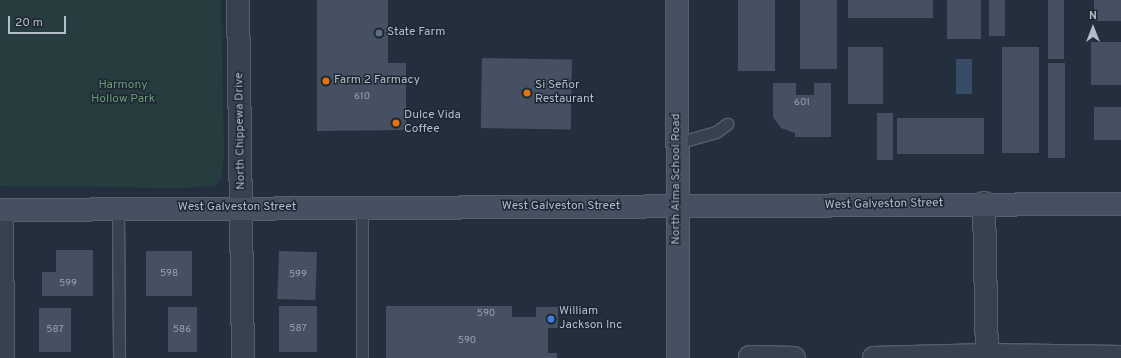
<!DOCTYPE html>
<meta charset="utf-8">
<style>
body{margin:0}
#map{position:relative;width:1121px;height:358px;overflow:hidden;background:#242f3e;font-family:Overpass,sans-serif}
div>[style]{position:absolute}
.green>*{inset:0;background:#263c3f}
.water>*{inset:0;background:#394c67;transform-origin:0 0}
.building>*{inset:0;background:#455162;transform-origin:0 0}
.roads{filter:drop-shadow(1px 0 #565f6c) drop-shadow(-1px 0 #565f6c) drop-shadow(0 1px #565f6c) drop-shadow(0 -1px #565f6c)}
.lane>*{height:11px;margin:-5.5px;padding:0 5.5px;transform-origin:5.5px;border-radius:5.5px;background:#38414e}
.street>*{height:22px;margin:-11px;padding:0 11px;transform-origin:11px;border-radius:11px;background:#38414e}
.secondary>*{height:22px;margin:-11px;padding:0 11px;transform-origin:11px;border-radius:11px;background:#465061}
.dots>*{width:11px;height:11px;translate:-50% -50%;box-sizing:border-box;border:2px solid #1d2633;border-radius:50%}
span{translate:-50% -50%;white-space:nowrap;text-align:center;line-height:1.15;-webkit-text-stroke:3px #1d2633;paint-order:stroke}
.number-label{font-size:10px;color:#98a1af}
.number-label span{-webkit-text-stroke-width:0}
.poi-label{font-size:12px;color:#b4bcc9}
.left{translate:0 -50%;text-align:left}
.park-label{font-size:12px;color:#6b9a76}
.street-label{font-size:12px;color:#b4bcc9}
.north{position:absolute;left:1073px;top:8px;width:40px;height:40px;-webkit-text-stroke:3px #1d2633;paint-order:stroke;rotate:0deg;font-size:11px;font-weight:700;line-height:16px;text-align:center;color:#b4bcc9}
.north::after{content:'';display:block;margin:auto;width:14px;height:18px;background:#b4bcc9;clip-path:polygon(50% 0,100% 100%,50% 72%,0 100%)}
.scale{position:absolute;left:8px;top:16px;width:58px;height:18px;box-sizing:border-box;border:2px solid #b4bcc9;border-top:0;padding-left:5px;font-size:12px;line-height:14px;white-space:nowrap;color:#b4bcc9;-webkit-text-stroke:3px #1d2633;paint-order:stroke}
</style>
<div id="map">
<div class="green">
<div style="clip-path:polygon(0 0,221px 0,224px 157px,221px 180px,214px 186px,183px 188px,0 186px)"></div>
</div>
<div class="water">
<div style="left:956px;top:59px;width:16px;height:35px"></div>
</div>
<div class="building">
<div style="clip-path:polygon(317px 0,388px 0,388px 63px,406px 63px,406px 130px,317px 131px)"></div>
<div style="left:738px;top:0;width:37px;height:71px"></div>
<div style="left:800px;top:0;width:37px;height:69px"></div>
<div style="left:848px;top:0;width:85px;height:18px"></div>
<div style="left:947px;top:0;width:34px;height:39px"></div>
<div style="left:989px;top:0;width:16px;height:36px"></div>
<div style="left:1048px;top:0;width:16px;height:59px"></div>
<div style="left:1094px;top:0;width:27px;height:21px"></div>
<div style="left:1091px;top:42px;width:30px;height:43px"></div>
<div style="left:848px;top:47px;width:35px;height:57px"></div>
<div style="left:1002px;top:47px;width:37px;height:106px"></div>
<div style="left:482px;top:58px;width:90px;height:70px;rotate:1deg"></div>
<div style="left:1048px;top:63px;width:17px;height:95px"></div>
<div style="clip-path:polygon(773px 83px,796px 83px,796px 95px,814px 95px,814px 83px,831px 83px,831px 137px,795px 137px,795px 133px,781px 128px,773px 117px)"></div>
<div style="left:1094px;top:107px;width:27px;height:33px"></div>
<div style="left:877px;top:113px;width:16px;height:47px"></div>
<div style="left:897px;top:118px;width:87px;height:36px"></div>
<div style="clip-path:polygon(56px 250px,93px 250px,93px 296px,42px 296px,42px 272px,56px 272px)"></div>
<div style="left:146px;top:251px;width:46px;height:45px"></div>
<div style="left:279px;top:251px;width:38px;height:48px;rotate:2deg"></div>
<div style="left:279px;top:306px;width:38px;height:46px"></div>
<div style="clip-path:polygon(386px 306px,512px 306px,512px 317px,536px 317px,536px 307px,558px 307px,558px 328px,548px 328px,548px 353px,557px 353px,557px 358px,386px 358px)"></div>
<div style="left:168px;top:307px;width:29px;height:45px"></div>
<div style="left:39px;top:308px;width:32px;height:44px"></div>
</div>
<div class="roads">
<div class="lane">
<div style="left:677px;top:143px;width:41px;rotate:-15.8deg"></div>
<div style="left:716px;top:132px;width:14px;rotate:-36deg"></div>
<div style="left:362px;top:207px;width:151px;rotate:90deg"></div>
<div style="left:118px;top:209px;width:149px;rotate:89.6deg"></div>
</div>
<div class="street">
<div style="left:238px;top:0;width:358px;rotate:89.2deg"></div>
<div style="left:984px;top:203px;width:152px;rotate:88.9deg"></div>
<div style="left:2px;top:210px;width:148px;rotate:89.6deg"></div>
<div style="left:750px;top:357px;width:44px;rotate:1.3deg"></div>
<div style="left:874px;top:358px;width:113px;rotate:-1.5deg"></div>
<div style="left:987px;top:355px;width:134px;rotate:0.9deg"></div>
</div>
<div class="secondary">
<div style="left:677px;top:0;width:358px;rotate:89.8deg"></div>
<div style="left:0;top:210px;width:1121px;rotate:-0.31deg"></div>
</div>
</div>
<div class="dots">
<div style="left:379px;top:33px;background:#5c6f8a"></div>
<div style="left:326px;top:81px;background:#e8710a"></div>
<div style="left:527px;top:93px;background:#e8710a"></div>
<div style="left:396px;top:123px;background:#e8710a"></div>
<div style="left:551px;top:319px;background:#3f7fe0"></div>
</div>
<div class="number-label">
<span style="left:362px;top:97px">610</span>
<span style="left:802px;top:103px">601</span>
<span style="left:169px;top:274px">598</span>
<span style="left:298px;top:275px">599</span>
<span style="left:68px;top:284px">599</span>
<span style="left:486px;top:314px">590</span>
<span style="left:298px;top:329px">587</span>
<span style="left:55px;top:330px">587</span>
<span style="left:182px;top:330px">586</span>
<span style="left:467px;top:341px">590</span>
</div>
<div class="poi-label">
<span class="left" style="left:387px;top:33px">State Farm</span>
<span class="left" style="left:334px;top:81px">Farm 2 Farmacy</span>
<span class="left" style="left:535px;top:93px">Si Señor<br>Restaurant</span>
<span class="left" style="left:404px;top:123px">Dulce Vida<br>Coffee</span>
<span class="left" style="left:559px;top:319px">William<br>Jackson Inc</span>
</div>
<div class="park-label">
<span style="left:123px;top:93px">Harmony<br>Hollow Park</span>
</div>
<div class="street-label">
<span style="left:241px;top:131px;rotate:-91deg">North Chippewa Drive</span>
<span style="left:677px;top:179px;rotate:-90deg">North Alma School Road</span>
<span style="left:884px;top:205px;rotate:-1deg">West Galveston Street</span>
<span style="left:561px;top:207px">West Galveston Street</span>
<span style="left:237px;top:208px">West Galveston Street</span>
</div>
<div class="north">N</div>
<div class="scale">20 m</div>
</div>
